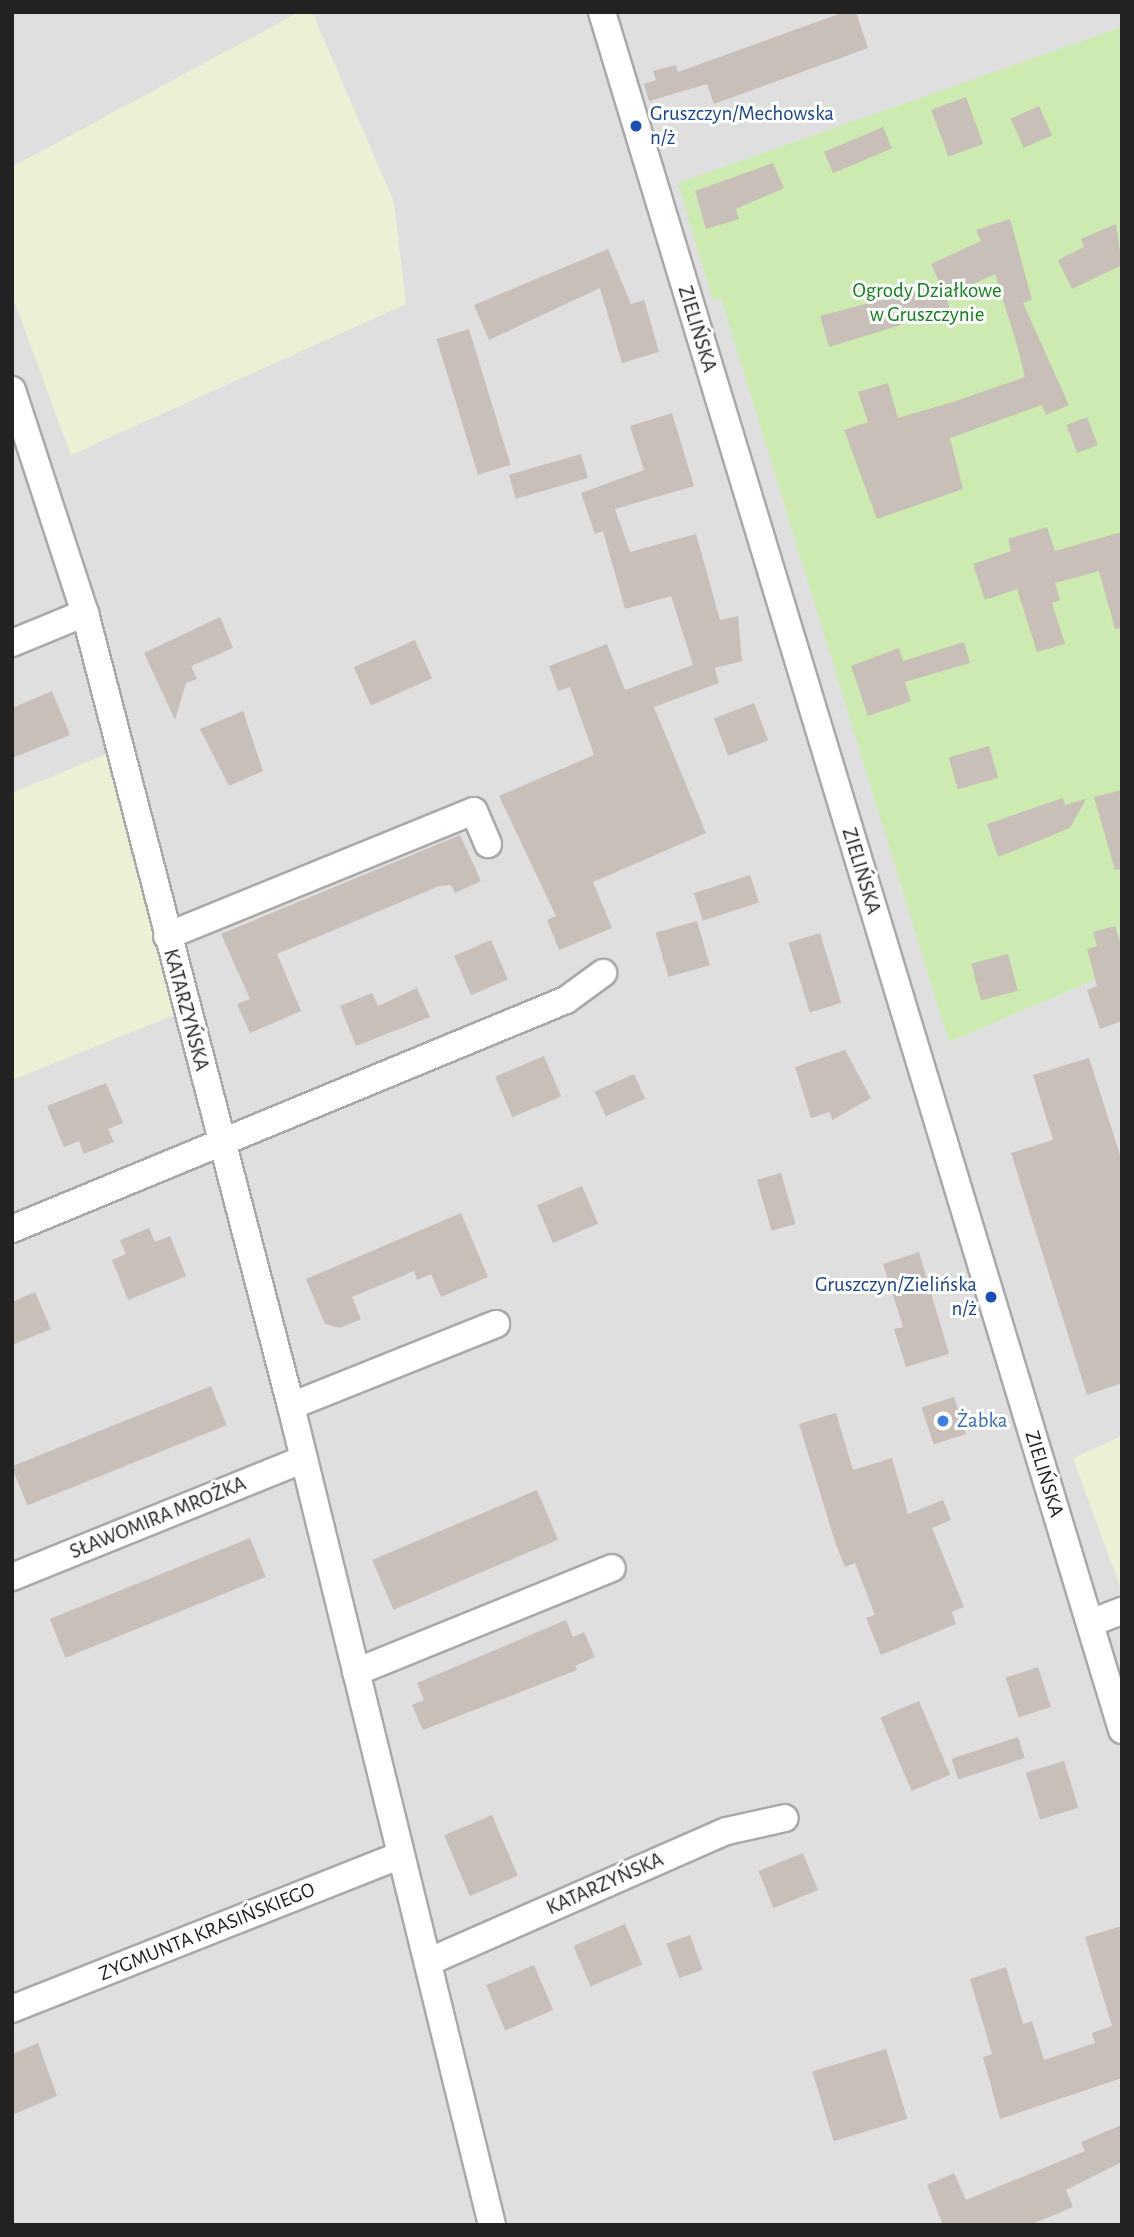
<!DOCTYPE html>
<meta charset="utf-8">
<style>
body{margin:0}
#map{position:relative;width:1134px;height:2237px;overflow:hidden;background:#f2efe9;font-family:"Alegreya Sans",sans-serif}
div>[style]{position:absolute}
.residential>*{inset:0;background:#e0dfdf;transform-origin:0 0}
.farmland>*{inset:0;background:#eef0d5}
.grass>*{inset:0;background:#cdebb0}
.building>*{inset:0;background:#c7bfb8;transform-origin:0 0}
.roads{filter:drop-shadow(2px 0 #a9a9a9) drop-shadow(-2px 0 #a9a9a9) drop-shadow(0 2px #a9a9a9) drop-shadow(0 -2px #a9a9a9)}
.street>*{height:26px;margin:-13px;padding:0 13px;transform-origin:13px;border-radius:13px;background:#fff}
.dots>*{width:19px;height:19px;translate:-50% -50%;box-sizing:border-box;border:4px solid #fff;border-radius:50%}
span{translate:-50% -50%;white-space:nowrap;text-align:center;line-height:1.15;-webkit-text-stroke:6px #fff;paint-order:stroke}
.transit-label{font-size:21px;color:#164399}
.left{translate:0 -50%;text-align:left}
.right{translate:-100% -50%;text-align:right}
.park-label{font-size:21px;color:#0c8416}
.street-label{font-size:21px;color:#222}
.shop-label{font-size:21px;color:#366cbe}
.frame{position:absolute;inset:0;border:14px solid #222;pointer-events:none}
</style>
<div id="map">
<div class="residential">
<div style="left:12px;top:12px;width:1110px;height:2213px"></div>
</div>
<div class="farmland">
<div style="clip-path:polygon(299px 12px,312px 12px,394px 202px,406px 304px,71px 455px,12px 295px,12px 167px)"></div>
<div style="clip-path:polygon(107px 754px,174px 1015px,12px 1080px,12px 793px)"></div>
<div style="clip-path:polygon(1122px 1436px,1122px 1592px,1073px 1458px)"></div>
</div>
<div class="grass">
<div style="clip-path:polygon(1122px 27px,1122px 968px,949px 1042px,721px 298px,713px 301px,678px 183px)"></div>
</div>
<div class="building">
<div style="clip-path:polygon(844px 12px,856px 12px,868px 48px,714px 104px,707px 84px,649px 101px,644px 84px,656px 80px,653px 71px,676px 65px,678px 72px)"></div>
<div style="left:966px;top:97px;width:50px;height:37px;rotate:70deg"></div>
<div style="left:1039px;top:106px;width:32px;height:31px;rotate:66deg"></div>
<div style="left:883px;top:127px;width:23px;height:64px;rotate:67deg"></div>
<div style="clip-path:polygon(773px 163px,784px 188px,736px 209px,739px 219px,706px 229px,695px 191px)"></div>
<div style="clip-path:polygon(1010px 219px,1032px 300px,1023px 303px,1069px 405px,1046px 415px,1042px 405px,950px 438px,963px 489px,877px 519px,844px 430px,868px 422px,858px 392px,888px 383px,898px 418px,953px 402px,1025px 377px,1017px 345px,995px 274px,946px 296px,950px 310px,829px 347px,820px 316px,940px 284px,931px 264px,981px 241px,976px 230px)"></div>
<div style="clip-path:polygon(1116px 224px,1122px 265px,1072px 289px,1058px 260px,1084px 247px,1081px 239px)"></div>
<div style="clip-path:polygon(608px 249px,631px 304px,644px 300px,659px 352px,622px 363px,600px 288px,489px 340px,474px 305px)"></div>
<div style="left:469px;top:329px;width:142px;height:34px;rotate:73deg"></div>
<div style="clip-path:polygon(672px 413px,694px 486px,615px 509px,630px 552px,696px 534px,720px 620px,738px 616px,742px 661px,715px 668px,719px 683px,654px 707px,706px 833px,593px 882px,612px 928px,559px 950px,547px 920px,556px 916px,499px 796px,594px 755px,570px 687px,558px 691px,549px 666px,607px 644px,625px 690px,693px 665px,671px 596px,625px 609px,603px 531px,595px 534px,581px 493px,644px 470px,630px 426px)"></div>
<div style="left:1087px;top:417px;width:30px;height:22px;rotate:69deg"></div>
<div style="left:581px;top:454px;width:25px;height:75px;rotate:74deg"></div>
<div style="clip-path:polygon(1047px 527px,1055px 551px,1122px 532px,1122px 628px,1115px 629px,1099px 571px,1055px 583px,1060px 600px,1052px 603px,1065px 644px,1037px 652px,1017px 589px,985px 600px,973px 564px,1011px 551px,1008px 539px)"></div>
<div style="clip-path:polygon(220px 617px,233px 648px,191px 666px,197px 679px,186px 683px,175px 720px,144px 653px)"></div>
<div style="left:415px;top:640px;width:42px;height:67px;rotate:66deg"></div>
<div style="clip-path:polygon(964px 642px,970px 663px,905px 682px,911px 701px,868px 716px,851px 666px,899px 648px,903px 661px)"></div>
<div style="clip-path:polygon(52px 691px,70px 735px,12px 758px,12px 708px)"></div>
<div style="left:754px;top:703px;width:40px;height:43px;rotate:69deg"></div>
<div style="clip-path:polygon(243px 711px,263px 771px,229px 786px,200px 729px)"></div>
<div style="left:989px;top:746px;width:33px;height:42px;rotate:74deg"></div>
<div style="clip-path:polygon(1122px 790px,1122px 869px,1115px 870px,1094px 797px)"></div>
<div style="clip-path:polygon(1063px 798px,1065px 805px,1086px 799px,1070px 828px,998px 857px,987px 824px)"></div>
<div style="clip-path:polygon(460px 835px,481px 881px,455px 893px,451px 885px,439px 886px,277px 954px,301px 1011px,250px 1033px,237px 1004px,250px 999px,221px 934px)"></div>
<div style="left:750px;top:875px;width:29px;height:59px;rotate:72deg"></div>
<div style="left:697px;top:921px;width:46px;height:43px;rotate:74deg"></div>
<div style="clip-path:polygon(1115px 926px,1122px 948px,1122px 1021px,1100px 1029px,1087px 990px,1097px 986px,1087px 949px,1097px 946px,1093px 932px)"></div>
<div style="left:820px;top:933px;width:73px;height:33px;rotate:73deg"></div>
<div style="left:491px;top:940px;width:43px;height:40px;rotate:67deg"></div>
<div style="left:1008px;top:954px;width:38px;height:38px;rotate:75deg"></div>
<div style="clip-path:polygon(417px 988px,430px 1017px,356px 1046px,340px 1006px,372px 993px,378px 1006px)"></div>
<div style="clip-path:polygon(845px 1050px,871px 1098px,832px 1120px,830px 1112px,811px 1118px,795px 1067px)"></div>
<div style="left:544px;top:1056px;width:44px;height:53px;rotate:67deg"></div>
<div style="clip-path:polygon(1089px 1058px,1122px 1161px,1122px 1383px,1087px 1395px,1011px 1153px,1053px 1140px,1033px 1075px)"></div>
<div style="left:634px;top:1074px;width:27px;height:43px;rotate:66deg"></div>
<div style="clip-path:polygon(106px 1083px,123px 1123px,108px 1129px,114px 1142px,84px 1154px,79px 1141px,64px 1147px,47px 1106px)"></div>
<div style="left:781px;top:1173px;width:53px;height:25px;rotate:74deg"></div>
<div style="left:582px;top:1186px;width:41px;height:49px;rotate:67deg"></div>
<div style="clip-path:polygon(461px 1213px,488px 1277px,441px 1297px,431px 1274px,417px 1280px,414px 1271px,352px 1297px,361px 1319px,340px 1328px,325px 1324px,306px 1279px)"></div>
<div style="clip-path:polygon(149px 1228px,155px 1242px,170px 1236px,186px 1276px,128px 1300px,112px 1260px,126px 1254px,120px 1240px)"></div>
<div style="clip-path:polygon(919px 1252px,949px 1354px,906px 1367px,894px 1329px,903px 1327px,883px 1264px)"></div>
<div style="clip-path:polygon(35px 1292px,51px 1329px,12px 1345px,12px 1302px)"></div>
<div style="left:211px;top:1386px;width:42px;height:215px;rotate:68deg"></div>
<div style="left:954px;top:1397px;width:39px;height:34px;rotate:72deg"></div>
<div style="clip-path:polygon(836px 1413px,853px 1470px,892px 1458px,908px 1514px,943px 1500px,951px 1520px,932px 1528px,964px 1607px,952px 1612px,956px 1624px,881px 1655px,866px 1618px,875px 1615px,855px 1563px,845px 1567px,836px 1545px,799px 1424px)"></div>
<div style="left:537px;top:1490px;width:54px;height:179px;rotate:67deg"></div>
<div style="left:250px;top:1538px;width:42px;height:216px;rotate:68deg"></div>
<div style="clip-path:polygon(566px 1620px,573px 1637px,584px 1632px,595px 1657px,575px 1666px,577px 1670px,423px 1730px,412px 1705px,424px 1700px,417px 1683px)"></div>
<div style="left:1038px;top:1667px;width:42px;height:34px;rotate:72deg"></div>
<div style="left:919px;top:1701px;width:80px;height:42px;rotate:67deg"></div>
<div style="left:1018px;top:1737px;width:22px;height:70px;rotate:72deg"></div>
<div style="left:1064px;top:1761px;width:49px;height:40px;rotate:73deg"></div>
<div style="left:492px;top:1815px;width:66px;height:52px;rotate:67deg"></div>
<div style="left:803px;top:1853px;width:40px;height:48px;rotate:68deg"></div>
<div style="left:625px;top:1924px;width:44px;height:56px;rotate:67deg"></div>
<div style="clip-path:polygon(1122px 1926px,1122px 2078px,1000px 2119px,983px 2057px,992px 2054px,970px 1979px,1006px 1967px,1023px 2024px,1032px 2021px,1044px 2060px,1095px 2043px,1092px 2033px,1112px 2026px,1085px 1937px)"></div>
<div style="left:690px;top:1935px;width:37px;height:25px;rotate:70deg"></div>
<div style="left:534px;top:1965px;width:49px;height:52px;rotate:67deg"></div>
<div style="clip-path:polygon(38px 2043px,57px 2096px,12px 2115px,12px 2054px)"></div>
<div style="left:886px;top:2049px;width:73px;height:77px;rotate:73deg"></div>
<div style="clip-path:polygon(1122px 2125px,1122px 2162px,1066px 2190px,1073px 2207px,1030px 2225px,943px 2225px,927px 2185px,954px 2173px,966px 2200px,1085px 2151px,1081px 2142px)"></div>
</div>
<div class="roads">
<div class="street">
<div style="left:602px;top:12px;width:1795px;rotate:73.16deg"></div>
<div style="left:12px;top:390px;width:235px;rotate:71.9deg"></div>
<div style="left:85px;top:613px;width:819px;rotate:75.44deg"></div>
<div style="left:291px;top:1406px;width:843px;rotate:76.21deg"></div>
<div style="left:12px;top:643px;width:79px;rotate:-22.3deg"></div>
<div style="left:167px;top:936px;width:331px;rotate:-22.2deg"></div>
<div style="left:474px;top:811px;width:36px;rotate:67deg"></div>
<div style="left:12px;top:1229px;width:599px;rotate:-22.46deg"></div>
<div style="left:566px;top:1000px;width:46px;rotate:-36.1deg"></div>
<div style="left:291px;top:1406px;width:221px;rotate:-21.8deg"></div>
<div style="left:12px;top:1577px;width:315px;rotate:-22deg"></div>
<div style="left:1090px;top:1623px;width:34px;rotate:-21deg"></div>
<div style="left:356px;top:1672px;width:276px;rotate:-22.1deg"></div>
<div style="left:428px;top:1962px;width:326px;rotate:-23.7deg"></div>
<div style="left:727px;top:1831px;width:59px;rotate:-12.6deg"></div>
<div style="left:12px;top:2009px;width:418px;rotate:-21.6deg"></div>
</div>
</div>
<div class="dots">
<div style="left:636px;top:126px;background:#1a4fb4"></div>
<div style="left:991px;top:1297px;background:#1a4fb4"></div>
<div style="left:943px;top:1421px;background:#3f7fe0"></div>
</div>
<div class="transit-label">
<span class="left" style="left:650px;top:126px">Gruszczyn/Mechowska<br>n/ż</span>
<span class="right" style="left:977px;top:1297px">Gruszczyn/Zielińska<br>n/ż</span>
</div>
<div class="park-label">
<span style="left:927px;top:303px">Ogrody Działkowe<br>w Gruszczynie</span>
</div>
<div class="street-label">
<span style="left:697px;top:329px;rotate:73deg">ZIELIŃSKA</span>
<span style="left:861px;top:871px;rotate:73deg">ZIELIŃSKA</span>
<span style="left:186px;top:1010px;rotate:75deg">KATARZYŃSKA</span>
<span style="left:1044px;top:1474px;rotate:73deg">ZIELIŃSKA</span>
<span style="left:158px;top:1518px;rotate:-22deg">SŁAWOMIRA MROŻKA</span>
<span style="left:605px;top:1884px;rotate:-24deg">KATARZYŃSKA</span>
<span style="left:207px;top:1932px;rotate:-22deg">ZYGMUNTA KRASIŃSKIEGO</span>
</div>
<div class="shop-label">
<span class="left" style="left:957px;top:1421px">Żabka</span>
</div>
<div class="frame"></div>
</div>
